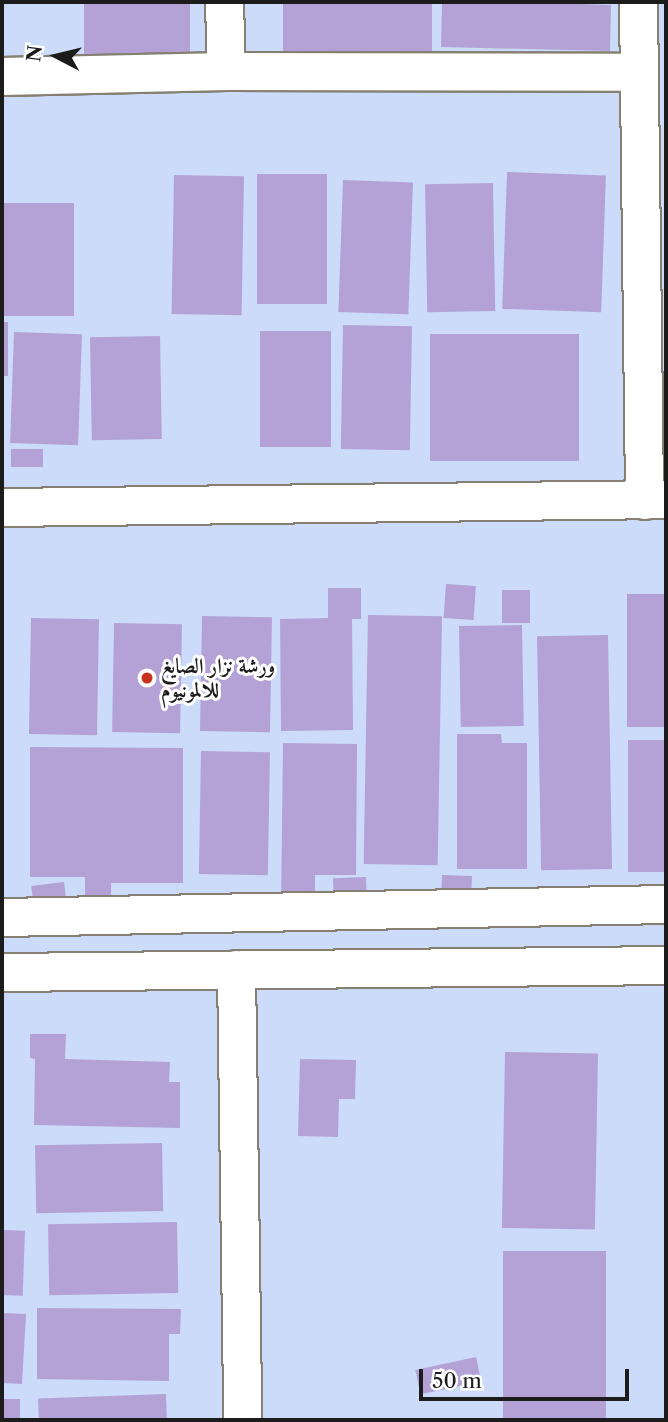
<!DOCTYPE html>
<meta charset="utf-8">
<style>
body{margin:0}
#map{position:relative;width:668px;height:1422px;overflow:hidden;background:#efe4c7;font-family:"Libre Caslon Text",Amiri,serif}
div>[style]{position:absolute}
.built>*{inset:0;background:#cbdbf9;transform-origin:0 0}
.building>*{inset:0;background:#b4a2d6;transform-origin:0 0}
.roads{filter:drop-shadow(2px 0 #868072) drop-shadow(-2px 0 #868072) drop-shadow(0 2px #868072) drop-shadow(0 -2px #868072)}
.minor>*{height:37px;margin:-18.5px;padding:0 18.5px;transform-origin:18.5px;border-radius:18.5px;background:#fff}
.dots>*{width:19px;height:19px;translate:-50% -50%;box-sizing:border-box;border:4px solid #fff;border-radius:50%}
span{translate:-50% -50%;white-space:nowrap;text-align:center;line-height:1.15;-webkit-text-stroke:6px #fff;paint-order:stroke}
.poi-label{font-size:21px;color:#1c1c1c;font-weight:700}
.left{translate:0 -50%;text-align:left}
.frame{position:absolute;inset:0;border:4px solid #1c1c1c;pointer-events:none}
.north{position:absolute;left:21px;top:21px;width:70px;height:70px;-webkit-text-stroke:5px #fff;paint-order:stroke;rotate:277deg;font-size:19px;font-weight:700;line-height:28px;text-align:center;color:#1c1c1c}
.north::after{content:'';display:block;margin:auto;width:24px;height:32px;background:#1c1c1c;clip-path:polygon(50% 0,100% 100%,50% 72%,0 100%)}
.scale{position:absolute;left:419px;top:1369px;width:210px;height:32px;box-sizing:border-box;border:4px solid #1c1c1c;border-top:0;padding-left:9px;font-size:21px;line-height:24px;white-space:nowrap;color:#1c1c1c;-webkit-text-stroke:5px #fff;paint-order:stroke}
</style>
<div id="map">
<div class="built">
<div style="left:2px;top:2px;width:664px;height:1418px"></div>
</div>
<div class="building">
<div style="left:84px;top:2px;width:106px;height:53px"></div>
<div style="left:283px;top:2px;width:149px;height:50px"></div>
<div style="clip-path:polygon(442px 2px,582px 2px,582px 4px,611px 5px,610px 51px,441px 47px)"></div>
<div style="left:507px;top:172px;width:99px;height:137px;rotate:2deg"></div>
<div style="left:327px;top:174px;width:130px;height:70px;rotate:90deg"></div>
<div style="left:174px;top:175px;width:70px;height:139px;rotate:1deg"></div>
<div style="left:343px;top:180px;width:70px;height:132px;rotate:2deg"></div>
<div style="left:493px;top:183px;width:128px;height:68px;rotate:89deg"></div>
<div style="left:4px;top:203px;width:70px;height:113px"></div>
<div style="left:2px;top:322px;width:6px;height:54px"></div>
<div style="left:343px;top:325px;width:69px;height:124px;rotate:1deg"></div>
<div style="left:260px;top:331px;width:71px;height:116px"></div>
<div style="left:14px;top:332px;width:68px;height:111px;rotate:2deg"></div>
<div style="left:579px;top:334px;width:127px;height:149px;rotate:90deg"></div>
<div style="left:160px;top:336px;width:103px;height:70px;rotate:89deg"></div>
<div style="left:11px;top:449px;width:32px;height:18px"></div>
<div style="left:446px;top:584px;width:30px;height:34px;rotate:4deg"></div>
<div style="clip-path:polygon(328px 588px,361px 588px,361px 619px,352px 619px,353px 730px,281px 731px,280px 619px,328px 618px)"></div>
<div style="left:502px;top:590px;width:28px;height:33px"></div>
<div style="left:627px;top:594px;width:39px;height:133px"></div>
<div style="left:368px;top:615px;width:74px;height:249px;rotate:1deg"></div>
<div style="left:202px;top:616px;width:70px;height:115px;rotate:1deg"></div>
<div style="left:31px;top:618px;width:68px;height:116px;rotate:1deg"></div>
<div style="left:114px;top:623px;width:68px;height:109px;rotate:1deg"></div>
<div style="left:522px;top:625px;width:101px;height:63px;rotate:89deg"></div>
<div style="left:608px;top:635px;width:234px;height:71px;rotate:89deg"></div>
<div style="clip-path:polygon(457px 734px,501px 734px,502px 743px,527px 743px,527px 869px,457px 869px)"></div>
<div style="left:666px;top:740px;width:132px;height:38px;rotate:90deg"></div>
<div style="clip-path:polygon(283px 743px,357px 744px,356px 875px,315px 875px,315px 906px,281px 906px)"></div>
<div style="clip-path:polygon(30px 747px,183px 748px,183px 883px,111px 883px,111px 909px,85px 909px,85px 877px,30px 877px)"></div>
<div style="left:201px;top:751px;width:69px;height:123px;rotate:1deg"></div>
<div style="left:442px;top:875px;width:30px;height:26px;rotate:2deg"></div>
<div style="left:366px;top:877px;width:28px;height:33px;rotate:88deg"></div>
<div style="left:64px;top:882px;width:25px;height:33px;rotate:83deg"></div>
<div style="clip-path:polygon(30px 1034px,66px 1034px,65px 1059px,170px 1062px,169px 1082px,180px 1082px,180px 1128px,34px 1125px,35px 1059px,30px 1058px)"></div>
<div style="left:505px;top:1052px;width:93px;height:176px;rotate:1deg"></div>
<div style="clip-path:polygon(300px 1059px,356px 1060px,355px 1099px,339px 1099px,338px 1137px,298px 1136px)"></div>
<div style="left:162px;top:1143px;width:68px;height:127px;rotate:89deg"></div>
<div style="left:177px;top:1222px;width:71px;height:129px;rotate:89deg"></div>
<div style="left:2px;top:1230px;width:23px;height:65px;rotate:2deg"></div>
<div style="left:503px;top:1251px;width:103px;height:169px"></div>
<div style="clip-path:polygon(37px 1308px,181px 1309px,180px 1334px,169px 1334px,169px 1381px,37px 1379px)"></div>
<div style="clip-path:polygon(2px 1313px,26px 1314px,22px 1384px,2px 1383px)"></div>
<div style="left:476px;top:1357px;width:25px;height:62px;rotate:78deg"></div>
<div style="left:166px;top:1394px;width:26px;height:128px;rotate:88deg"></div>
<div style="left:2px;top:1399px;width:18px;height:21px"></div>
</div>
<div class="roads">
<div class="minor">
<div style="left:224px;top:2px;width:69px;rotate:88.3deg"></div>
<div style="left:638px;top:2px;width:498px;rotate:89.3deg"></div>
<div style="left:2px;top:76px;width:224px;rotate:-1.3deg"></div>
<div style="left:226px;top:71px;width:412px;rotate:0.1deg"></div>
<div style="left:2px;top:507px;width:664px;rotate:-0.69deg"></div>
<div style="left:2px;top:917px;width:664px;rotate:-1.12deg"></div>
<div style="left:236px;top:969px;width:451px;rotate:89.2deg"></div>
<div style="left:2px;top:972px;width:664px;rotate:-0.6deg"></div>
</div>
</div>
<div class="dots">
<div style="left:147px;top:678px;background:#c8321e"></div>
</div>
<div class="poi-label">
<span class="left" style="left:161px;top:678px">ورشة نزار الصايغ<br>للالمونيوم</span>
</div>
<div class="frame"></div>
<div class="north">N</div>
<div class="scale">50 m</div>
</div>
